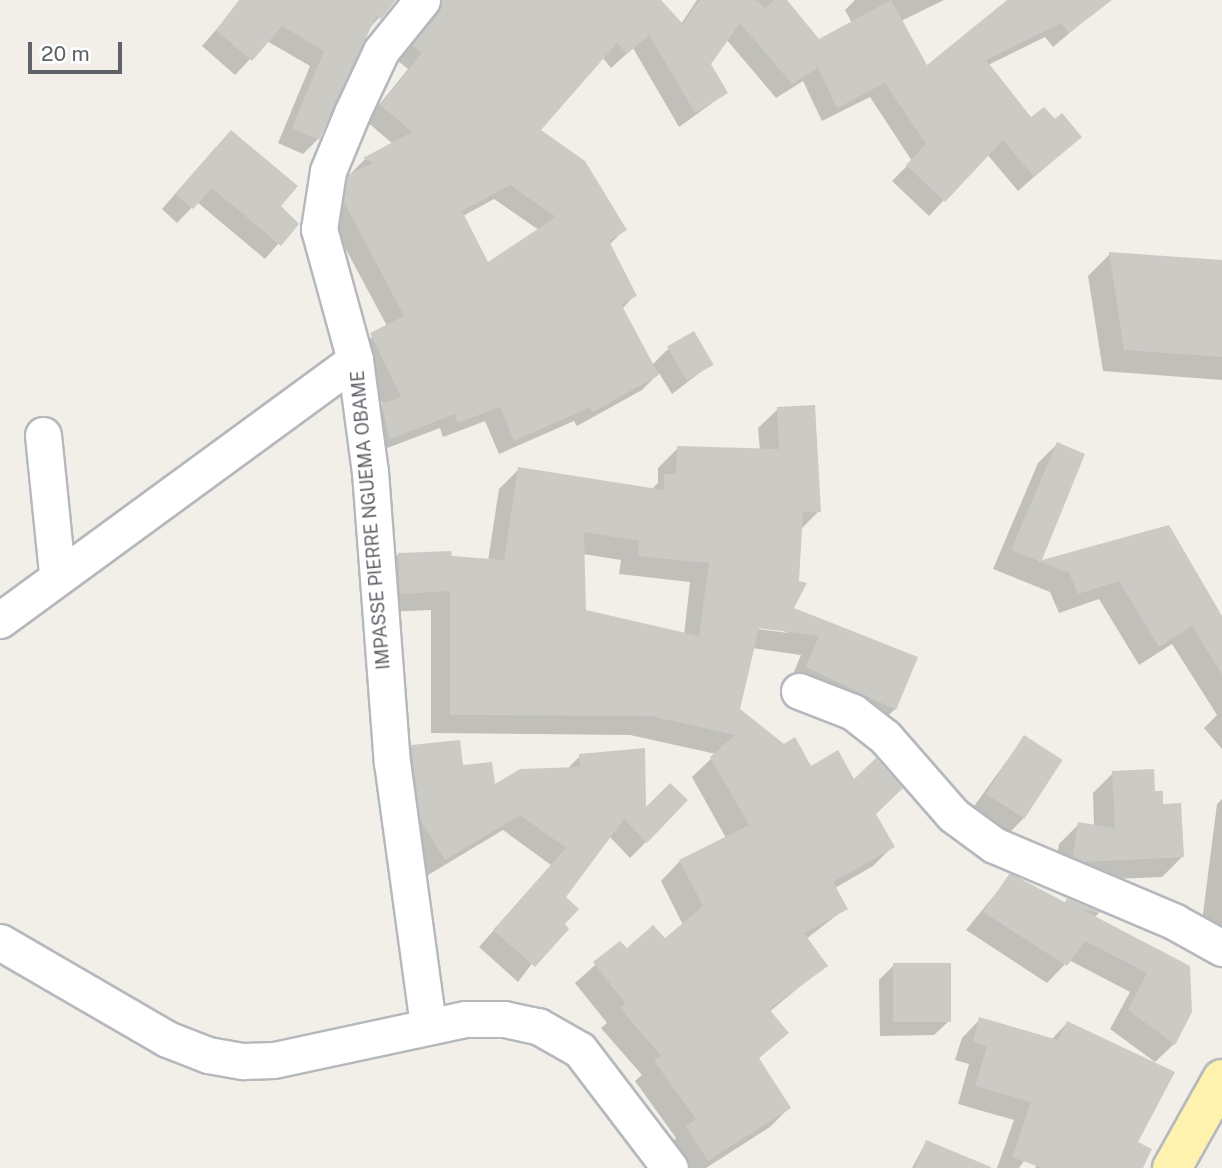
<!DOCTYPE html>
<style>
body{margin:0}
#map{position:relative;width:1222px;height:1168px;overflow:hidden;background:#f1efe8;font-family:"Public Sans",sans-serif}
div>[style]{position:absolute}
.shadow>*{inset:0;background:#0003}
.building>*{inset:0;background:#cccac5;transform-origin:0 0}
.roads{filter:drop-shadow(2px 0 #b5b8bc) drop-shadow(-2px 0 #b5b8bc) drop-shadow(0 2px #b5b8bc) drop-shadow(0 -2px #b5b8bc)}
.minor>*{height:35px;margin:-17.5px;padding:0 17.5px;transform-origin:17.5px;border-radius:17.5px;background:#fff}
.major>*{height:38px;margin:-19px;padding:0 19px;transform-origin:19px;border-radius:19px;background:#fff2af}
span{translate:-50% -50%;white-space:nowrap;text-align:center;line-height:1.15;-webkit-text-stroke:5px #fff;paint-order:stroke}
.street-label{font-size:18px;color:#5f6368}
.scale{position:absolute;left:28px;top:42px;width:94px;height:32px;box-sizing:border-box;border:4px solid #5f6368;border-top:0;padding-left:9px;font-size:21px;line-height:24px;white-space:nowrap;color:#5f6368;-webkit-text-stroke:5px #fff;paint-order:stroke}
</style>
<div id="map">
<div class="shadow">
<div style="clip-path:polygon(242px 0,395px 0,367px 31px,318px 139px,303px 154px,278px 143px,310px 66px,267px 41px,235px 75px,202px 46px)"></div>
<div style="clip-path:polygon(evenodd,417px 0,659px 0,681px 24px,697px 0,786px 0,819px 41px,852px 23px,845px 10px,855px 0,944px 0,901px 21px,926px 68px,1009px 0,1106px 2px,1053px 47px,1045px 37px,988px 65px,1031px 120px,1054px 122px,1079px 137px,1018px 191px,987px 154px,929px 216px,892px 181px,912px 161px,870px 97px,822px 121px,803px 81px,776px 98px,726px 39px,709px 64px,726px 93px,679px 127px,633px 48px,611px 68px,602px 57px,539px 130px,624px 230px,609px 245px,634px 296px,622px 309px,652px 365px,668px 349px,711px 364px,672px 394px,659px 373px,642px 390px,577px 426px,574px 421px,499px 454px,485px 421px,443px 437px,440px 428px,374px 453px,367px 421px,383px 405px,356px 349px,387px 326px,329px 218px,333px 192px,364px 160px,393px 144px,366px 121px,408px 69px,398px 61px,424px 29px,426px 8px,417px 0,494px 199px,539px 230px,487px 265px,463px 216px,494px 199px)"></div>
<div style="clip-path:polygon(216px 147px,297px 222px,265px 259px,197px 202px,177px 223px,162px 209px)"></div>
<div style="clip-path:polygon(1110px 254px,1222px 262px,1222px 380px,1103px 371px,1088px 276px)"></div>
<div style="clip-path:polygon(evenodd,778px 409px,819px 511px,800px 530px,792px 608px,895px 709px,875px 728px,788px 686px,801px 655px,752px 648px,738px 710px,875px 814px,893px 846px,873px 866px,835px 888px,846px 908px,806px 939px,825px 966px,769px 1012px,786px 1033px,758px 1059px,789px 1108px,770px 1127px,706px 1168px,681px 1168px,667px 1147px,676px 1138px,635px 1081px,642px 1075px,601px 1028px,607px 1023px,575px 983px,620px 943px,626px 951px,665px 941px,683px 925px,661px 881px,680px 861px,726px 838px,692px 777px,716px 754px,630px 735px,431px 733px,431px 610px,381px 612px,379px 575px,398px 555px,488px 561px,499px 489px,519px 469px,651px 490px,658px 483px,658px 468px,678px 448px,760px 451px,758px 428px,778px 409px,583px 554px,621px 560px,619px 574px,690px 582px,684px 635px,584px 612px,583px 554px,778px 409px,750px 625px,781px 629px,788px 633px,750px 628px,750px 625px)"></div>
<div style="clip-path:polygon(1057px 444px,1083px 455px,1039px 562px,1169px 527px,1222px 620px,1222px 749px,1204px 728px,1217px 715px,1172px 644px,1139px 665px,1099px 599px,1059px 613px,1050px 592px,993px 569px,1038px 463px)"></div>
<div style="clip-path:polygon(1024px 737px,1023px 819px,1009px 833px,972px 809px)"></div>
<div style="clip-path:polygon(412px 746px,461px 766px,494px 787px,567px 769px,580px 756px,646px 842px,630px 858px,609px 836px,563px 897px,562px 924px,518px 982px,479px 947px,551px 865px,503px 830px,428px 875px,405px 837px,395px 763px)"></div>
<div style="clip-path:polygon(1113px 773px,1153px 793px,1182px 857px,1162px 877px,1064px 881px,1054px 877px,1059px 844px,1079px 824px,1094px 826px,1093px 793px)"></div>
<div style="clip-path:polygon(1222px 799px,1222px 951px,1199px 945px,1217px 804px)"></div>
<div style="clip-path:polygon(1010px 876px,1063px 904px,1067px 900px,1099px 913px,1094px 918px,1188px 967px,1174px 1044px,1155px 1062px,1110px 1029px,1130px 992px,1069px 960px,1047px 983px,966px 930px)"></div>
<div style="clip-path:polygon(894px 965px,949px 1021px,934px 1035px,880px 1036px,879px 980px)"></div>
<div style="clip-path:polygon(980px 1019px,1051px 1040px,1067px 1023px,1135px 1143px,1141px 1168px,1035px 1168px,1046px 1141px,1041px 1138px,1019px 1168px,997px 1168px,1014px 1120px,958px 1104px,969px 1064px,955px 1060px,962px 1038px)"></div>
<div style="clip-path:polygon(926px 1142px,954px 1168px,912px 1168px)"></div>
</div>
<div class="building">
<div style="clip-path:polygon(239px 0,396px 0,381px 19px,376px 16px,319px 140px,292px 128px,324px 51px,282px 26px,252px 61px,216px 30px)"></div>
<div style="clip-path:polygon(evenodd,442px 0,661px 0,683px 24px,700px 0,755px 0,765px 8px,774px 0,787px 0,819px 39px,891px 0,927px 65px,1007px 0,1112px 0,1069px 33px,1061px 23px,986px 60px,1031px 117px,1044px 107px,1055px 119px,1062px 113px,1082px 137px,1034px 177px,1003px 140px,945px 202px,906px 165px,926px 144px,885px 83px,837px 108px,818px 68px,792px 84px,740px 23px,711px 64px,728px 93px,695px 113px,649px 35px,627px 54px,617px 43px,541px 130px,585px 161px,627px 230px,609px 241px,637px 296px,621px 304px,659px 375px,593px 412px,590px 407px,514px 441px,500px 407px,458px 423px,455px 414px,390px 439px,381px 404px,401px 397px,370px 333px,404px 316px,344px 202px,348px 175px,373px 163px,363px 158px,412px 132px,380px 105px,422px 53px,412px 45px,438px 13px,442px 0,510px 185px,556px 217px,488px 262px,462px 211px,510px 185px)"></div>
<div style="clip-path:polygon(231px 130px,298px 186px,281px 206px,299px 224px,281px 246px,212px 188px,193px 209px,175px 194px)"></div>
<div style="clip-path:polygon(1109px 252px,1222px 260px,1222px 357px,1124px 350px)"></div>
<div style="left:694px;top:331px;width:39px;height:31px;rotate:60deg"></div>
<div style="clip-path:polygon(evenodd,815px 405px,821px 512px,803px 512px,799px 581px,807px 583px,794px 608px,918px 657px,896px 710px,806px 667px,819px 636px,759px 628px,740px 709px,784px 744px,795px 737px,811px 766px,838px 750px,854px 779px,876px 758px,903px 788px,876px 814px,895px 847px,833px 882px,848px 909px,804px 933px,828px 966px,769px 1009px,789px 1033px,759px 1058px,791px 1108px,708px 1161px,686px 1126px,696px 1119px,654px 1061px,661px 1056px,620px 1008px,625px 1003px,593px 962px,620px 941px,627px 948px,653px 925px,665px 938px,703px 906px,679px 860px,749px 825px,710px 757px,735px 735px,651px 716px,450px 715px,450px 591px,400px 594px,398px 553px,451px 551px,452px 556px,504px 560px,518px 467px,664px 490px,664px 474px,676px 474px,677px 446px,779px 449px,777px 407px,815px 405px,584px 532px,639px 541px,638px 556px,709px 563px,699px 636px,586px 610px,584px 532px)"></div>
<div style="clip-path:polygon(1057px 442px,1085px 454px,1042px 560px,1169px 525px,1222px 616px,1222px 674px,1192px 626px,1159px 647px,1119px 581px,1078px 594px,1069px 573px,1011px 550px)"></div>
<div style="left:1024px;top:735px;width:46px;height:70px;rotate:33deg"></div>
<div style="clip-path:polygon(460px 740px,463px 765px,492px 762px,495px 784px,520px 769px,580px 767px,579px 754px,645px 748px,646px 807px,670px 783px,688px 800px,647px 843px,624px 819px,566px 897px,579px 909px,565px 924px,569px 929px,535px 967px,493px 930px,566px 848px,520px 815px,445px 860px,420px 820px,411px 745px)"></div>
<div style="clip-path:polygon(1154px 769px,1155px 791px,1163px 791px,1163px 804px,1181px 803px,1184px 857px,1084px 862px,1073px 857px,1078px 822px,1115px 828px,1112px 771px)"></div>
<div style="clip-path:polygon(1010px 873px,1066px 903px,1067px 898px,1102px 913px,1083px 910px,1190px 966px,1192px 1012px,1175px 1045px,1128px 1010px,1147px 973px,1085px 941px,1067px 966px,983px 912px)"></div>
<div style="left:893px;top:963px;width:58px;height:59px"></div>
<div style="clip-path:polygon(979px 1017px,1058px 1040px,1067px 1021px,1175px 1072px,1138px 1142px,1152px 1149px,1143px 1168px,1042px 1168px,1012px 1157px,1031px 1102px,975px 1086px,987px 1046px,973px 1042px)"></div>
<div style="clip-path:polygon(926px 1140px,991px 1167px,991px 1168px,915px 1168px)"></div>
</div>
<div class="roads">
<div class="minor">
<div style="left:422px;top:0;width:65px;rotate:128.8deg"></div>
<div style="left:381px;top:51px;width:68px;rotate:115.1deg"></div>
<div style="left:352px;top:113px;width:63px;rotate:112.5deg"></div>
<div style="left:328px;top:171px;width:59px;rotate:98.8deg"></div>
<div style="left:319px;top:229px;width:136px;rotate:74.6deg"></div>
<div style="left:355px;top:360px;width:113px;rotate:82.4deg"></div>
<div style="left:370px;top:472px;width:291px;rotate:85.7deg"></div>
<div style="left:392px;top:762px;width:266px;rotate:82.2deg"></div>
<div style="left:43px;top:435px;width:140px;rotate:84.2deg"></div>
<div style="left:0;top:620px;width:440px;rotate:-36.2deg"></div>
<div style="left:799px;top:691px;width:58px;rotate:21.3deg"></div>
<div style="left:853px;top:712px;width:41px;rotate:38deg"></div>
<div style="left:885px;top:737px;width:103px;rotate:48.9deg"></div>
<div style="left:953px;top:815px;width:51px;rotate:36.2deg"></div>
<div style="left:994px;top:845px;width:197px;rotate:23deg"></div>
<div style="left:1175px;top:922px;width:54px;rotate:29deg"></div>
<div style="left:0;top:942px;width:193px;rotate:30.1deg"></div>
<div style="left:167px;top:1039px;width:44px;rotate:21.3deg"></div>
<div style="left:208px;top:1055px;width:36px;rotate:10deg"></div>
<div style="left:243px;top:1061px;width:31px;rotate:-2deg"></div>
<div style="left:274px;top:1060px;width:196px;rotate:-12.1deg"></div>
<div style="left:466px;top:1019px;width:38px"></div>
<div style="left:504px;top:1019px;width:35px;rotate:12deg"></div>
<div style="left:538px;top:1026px;width:48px;rotate:29.7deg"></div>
<div style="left:580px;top:1050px;width:148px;rotate:52.7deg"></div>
</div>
<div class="major">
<div style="left:1172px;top:1168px;width:102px;rotate:-60.7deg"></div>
</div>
</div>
<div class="street-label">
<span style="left:371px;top:520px;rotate:-95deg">IMPASSE PIERRE NGUEMA OBAME</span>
</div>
<div class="scale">20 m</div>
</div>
